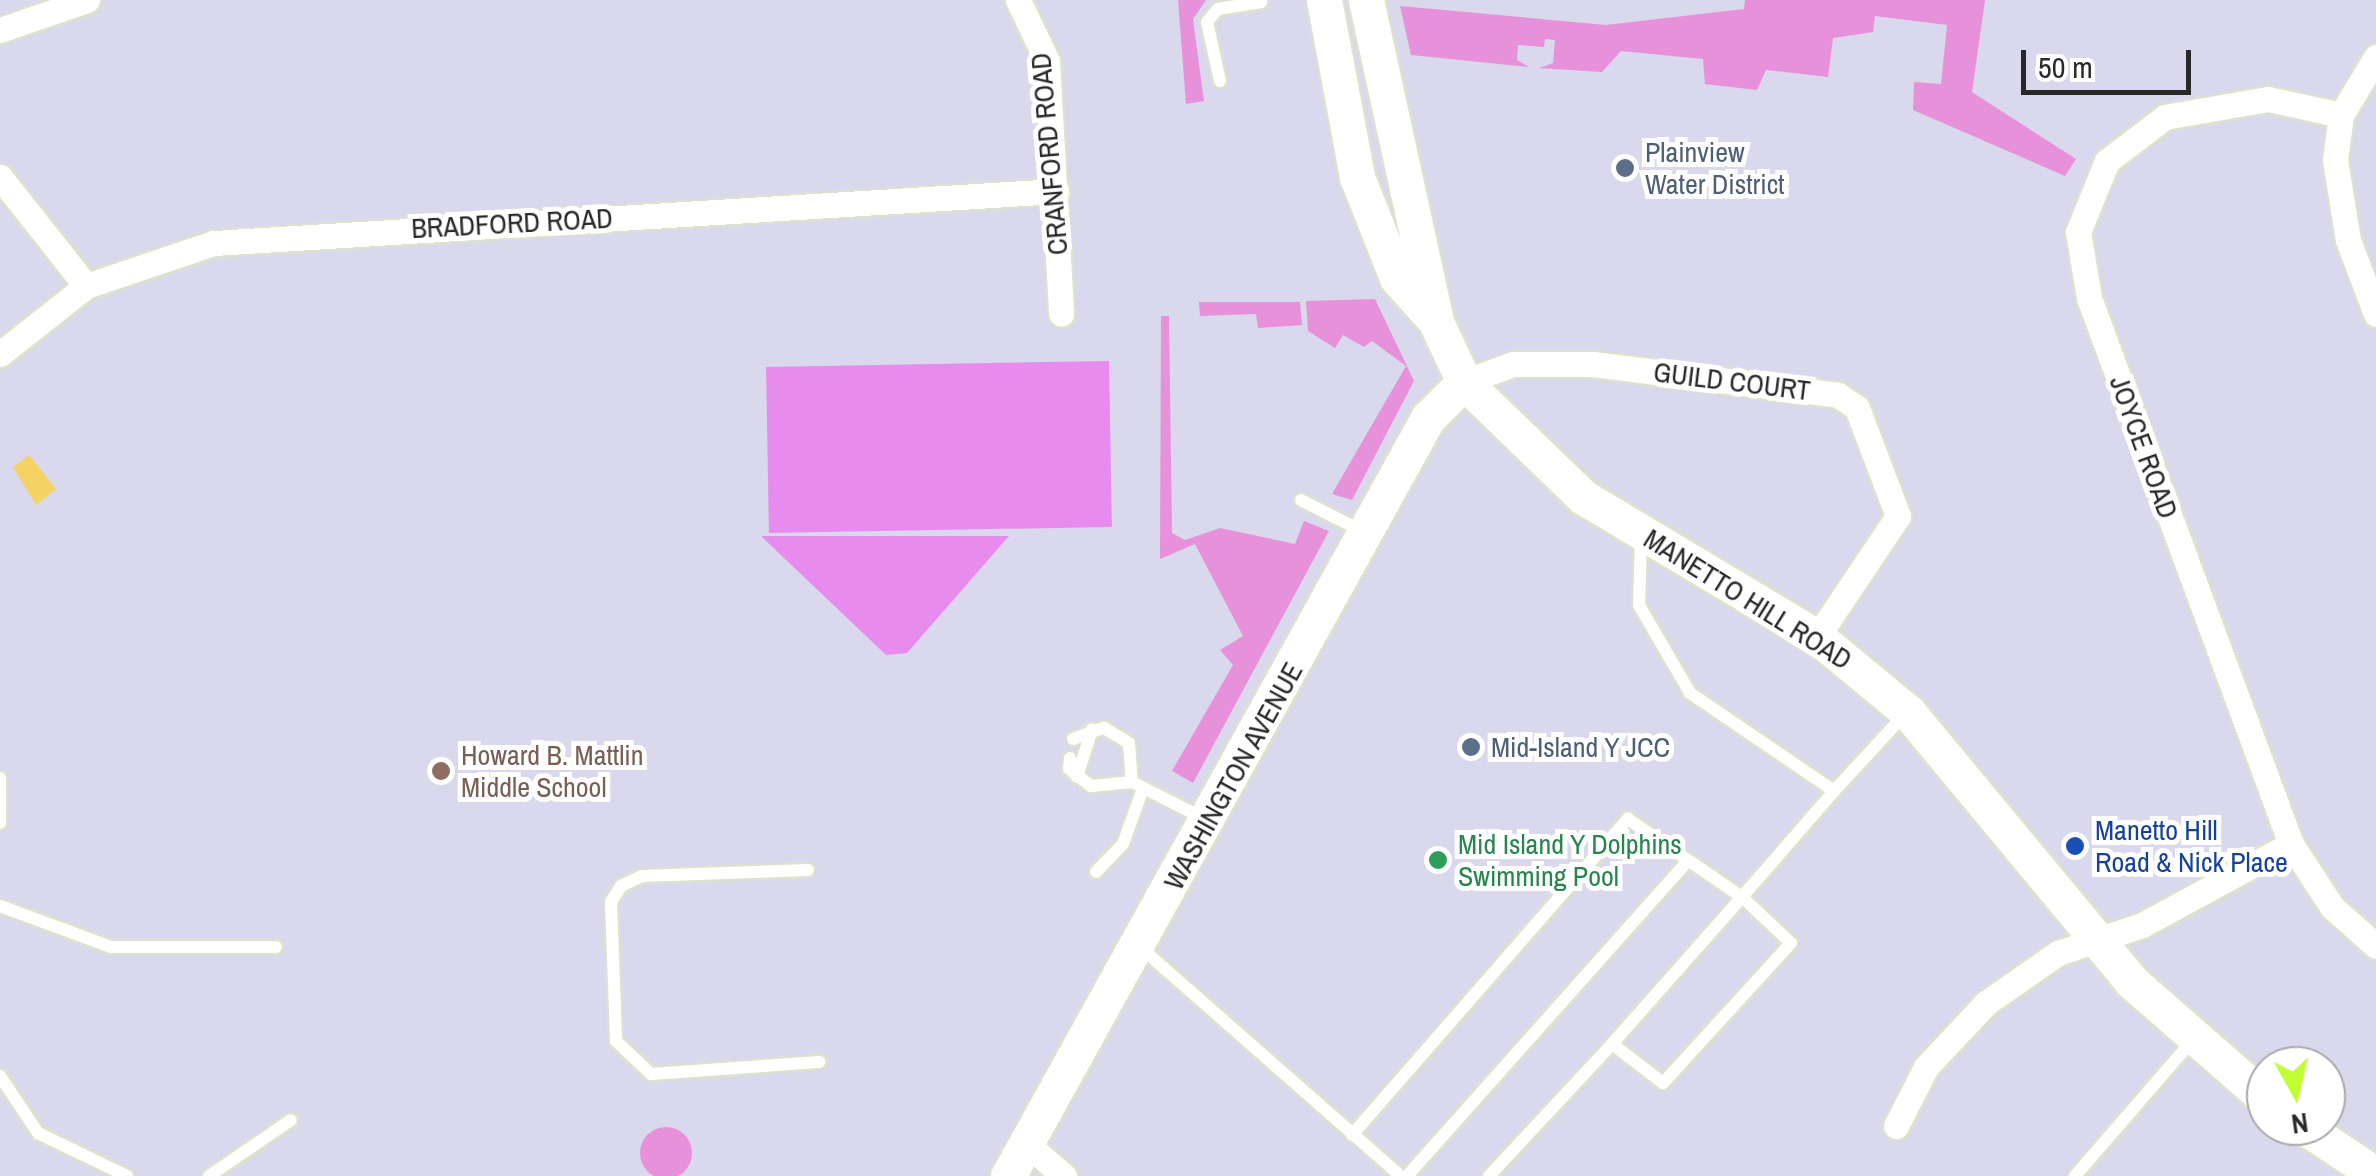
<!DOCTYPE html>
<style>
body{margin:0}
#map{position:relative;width:2376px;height:1176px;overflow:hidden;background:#d9d8ec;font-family:"Archivo Narrow",sans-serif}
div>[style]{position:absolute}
.green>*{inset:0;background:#e691d9}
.round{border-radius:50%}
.pitch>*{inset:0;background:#e78bee;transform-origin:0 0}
.water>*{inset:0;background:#f5d363}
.roads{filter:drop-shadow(2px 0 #dce2cd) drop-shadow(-2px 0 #dce2cd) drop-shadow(0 2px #dce2cd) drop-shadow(0 -2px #dce2cd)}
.service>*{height:12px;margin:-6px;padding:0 6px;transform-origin:6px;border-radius:6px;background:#fff}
.minor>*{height:25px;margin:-12.5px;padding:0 12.5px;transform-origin:12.5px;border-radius:12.5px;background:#fff}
.secondary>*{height:35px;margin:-17.5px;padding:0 17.5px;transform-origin:17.5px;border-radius:17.5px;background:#fff}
.dots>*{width:28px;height:28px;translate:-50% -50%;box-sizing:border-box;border:5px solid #fff;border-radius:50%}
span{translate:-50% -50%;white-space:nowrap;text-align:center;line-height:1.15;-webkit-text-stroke:10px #fff;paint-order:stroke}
.service-label{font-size:28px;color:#4e5e75}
.left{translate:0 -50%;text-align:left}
.street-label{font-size:28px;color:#282828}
.education-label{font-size:28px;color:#785e54}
.transit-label{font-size:28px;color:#164399}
.leisure-label{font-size:28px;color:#27864d}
.north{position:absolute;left:2246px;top:1046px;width:100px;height:100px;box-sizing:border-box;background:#fff;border:2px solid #a9a9a9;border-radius:50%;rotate:172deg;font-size:28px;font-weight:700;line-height:40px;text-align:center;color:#282828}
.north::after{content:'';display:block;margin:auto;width:35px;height:45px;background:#bfff32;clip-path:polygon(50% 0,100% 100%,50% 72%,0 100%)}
.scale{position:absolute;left:2021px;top:50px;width:170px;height:45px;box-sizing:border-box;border:5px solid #282828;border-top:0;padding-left:12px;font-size:30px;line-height:35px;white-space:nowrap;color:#282828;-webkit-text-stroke:8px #fff;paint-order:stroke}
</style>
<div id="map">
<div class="green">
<div style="clip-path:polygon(1178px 0,1206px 0,1193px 19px,1204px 101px,1186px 104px)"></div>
<div style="clip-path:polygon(1745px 0,1985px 0,1972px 92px,2076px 159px,2065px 176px,1913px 110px,1914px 82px,1941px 84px,1947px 25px,1875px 16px,1873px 32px,1833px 38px,1828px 77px,1766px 70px,1757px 90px,1705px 84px,1703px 59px,1621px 51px,1602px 72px,1539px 68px,1553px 63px,1555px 40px,1545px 39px,1544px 47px,1518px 45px,1517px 60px,1529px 67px,1411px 55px,1400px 6px,1606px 25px,1744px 9px)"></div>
<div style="clip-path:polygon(1375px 299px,1414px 381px,1352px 500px,1332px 494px,1406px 366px,1372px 341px,1364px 347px,1343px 335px,1335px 348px,1308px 331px,1306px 301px)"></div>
<div style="clip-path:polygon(1199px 302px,1300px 302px,1302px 325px,1258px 328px,1256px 314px,1200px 316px)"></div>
<div style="clip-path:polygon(1161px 316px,1169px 316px,1172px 533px,1185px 540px,1220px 528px,1295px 544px,1304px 521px,1329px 531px,1193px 783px,1172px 771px,1233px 665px,1220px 650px,1243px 636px,1195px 544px,1160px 559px)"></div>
<div class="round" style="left:640px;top:1127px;width:52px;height:52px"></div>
</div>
<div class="pitch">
<div style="left:1109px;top:361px;width:166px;height:343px;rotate:89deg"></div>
<div style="clip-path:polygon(761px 536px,1009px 536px,907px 653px,886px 655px)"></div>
</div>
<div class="water">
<div style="clip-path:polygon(29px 455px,56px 489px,36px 505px,13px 467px)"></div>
</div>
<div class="roads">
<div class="service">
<div style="left:1220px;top:81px;width:60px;rotate:-102.4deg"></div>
<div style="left:1207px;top:22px;width:17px;rotate:-50deg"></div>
<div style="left:1218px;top:9px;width:44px;rotate:-9.2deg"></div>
<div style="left:1301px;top:500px;width:71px;rotate:26.9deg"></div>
<div style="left:1641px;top:539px;width:66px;rotate:91.7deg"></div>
<div style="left:1639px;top:605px;width:102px;rotate:59.9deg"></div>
<div style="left:1690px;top:693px;width:174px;rotate:34.2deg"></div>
<div style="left:1073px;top:739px;width:33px;rotate:-20deg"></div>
<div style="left:1104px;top:728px;width:29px;rotate:31deg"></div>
<div style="left:1129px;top:743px;width:39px;rotate:86deg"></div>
<div style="left:1070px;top:758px;width:11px;rotate:95deg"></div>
<div style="left:1069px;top:769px;width:28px;rotate:38deg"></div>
<div style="left:1091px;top:786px;width:41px;rotate:-5.6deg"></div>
<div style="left:1132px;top:782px;width:77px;rotate:26.9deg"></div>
<div style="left:1077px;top:777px;width:50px;rotate:-72.6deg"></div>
<div style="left:0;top:778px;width:45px;rotate:90deg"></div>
<div style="left:808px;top:870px;width:166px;rotate:177.9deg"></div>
<div style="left:642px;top:876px;width:23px;rotate:155deg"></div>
<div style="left:621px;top:886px;width:19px;rotate:122deg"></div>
<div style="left:611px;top:902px;width:139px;rotate:87.9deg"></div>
<div style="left:616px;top:1041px;width:48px;rotate:43.3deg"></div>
<div style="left:651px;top:1074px;width:169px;rotate:-4.1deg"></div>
<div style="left:1096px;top:872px;width:39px;rotate:-46deg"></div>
<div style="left:1123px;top:844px;width:59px;rotate:-70.3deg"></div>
<div style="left:0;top:906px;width:118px;rotate:20.3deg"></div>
<div style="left:111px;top:947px;width:165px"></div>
<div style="left:1140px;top:947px;width:347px;rotate:41.3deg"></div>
<div style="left:0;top:1076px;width:69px;rotate:56.3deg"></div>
<div style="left:38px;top:1133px;width:99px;rotate:25.8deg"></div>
<div style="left:1352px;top:1135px;width:420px;rotate:-48.9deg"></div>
<div style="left:1628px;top:819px;width:138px;rotate:34.4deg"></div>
<div style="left:1742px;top:897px;width:67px;rotate:43.2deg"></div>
<div style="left:1791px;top:943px;width:190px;rotate:132.4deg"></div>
<div style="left:1663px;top:1083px;width:64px;rotate:-142.6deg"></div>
<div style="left:1612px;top:1044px;width:196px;rotate:-48.5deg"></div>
<div style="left:1742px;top:897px;width:140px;rotate:-49deg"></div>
<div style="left:1834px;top:791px;width:106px;rotate:-47.3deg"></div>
<div style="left:209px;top:1176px;width:99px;rotate:-34.3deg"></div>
<div style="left:1407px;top:1176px;width:422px;rotate:-48.3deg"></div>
<div style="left:1489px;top:1176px;width:180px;rotate:-47deg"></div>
<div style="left:2075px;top:1176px;width:179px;rotate:-49.1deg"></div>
</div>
<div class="minor">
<div style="left:1018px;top:0;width:68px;rotate:64.6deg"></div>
<div style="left:1047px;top:61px;width:253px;rotate:86.8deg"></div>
<div style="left:0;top:30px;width:92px;rotate:-19deg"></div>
<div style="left:2376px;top:57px;width:68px;rotate:121.1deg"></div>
<div style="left:2341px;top:115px;width:45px;rotate:97.6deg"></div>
<div style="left:2335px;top:160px;width:81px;rotate:80.8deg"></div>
<div style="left:2348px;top:240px;width:79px;rotate:69.3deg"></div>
<div style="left:2341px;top:115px;width:75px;rotate:-167.6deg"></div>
<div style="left:2268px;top:99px;width:105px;rotate:170.1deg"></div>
<div style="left:2165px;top:117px;width:73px;rotate:142.8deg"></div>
<div style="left:2107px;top:161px;width:77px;rotate:112.2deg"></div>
<div style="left:2078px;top:232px;width:67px;rotate:80.5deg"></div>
<div style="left:2089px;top:298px;width:582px;rotate:69.7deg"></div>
<div style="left:2291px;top:844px;width:75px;rotate:56.9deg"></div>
<div style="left:2332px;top:907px;width:59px;rotate:41.6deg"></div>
<div style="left:0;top:177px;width:139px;rotate:51.7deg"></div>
<div style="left:0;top:354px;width:110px;rotate:-38.3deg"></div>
<div style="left:86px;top:286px;width:135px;rotate:-18.6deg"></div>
<div style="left:214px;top:243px;width:844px;rotate:-3.53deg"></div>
<div style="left:1464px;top:382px;width:52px;rotate:-20.2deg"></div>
<div style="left:1513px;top:364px;width:80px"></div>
<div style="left:1593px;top:364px;width:247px;rotate:7.2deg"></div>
<div style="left:1838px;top:395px;width:23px;rotate:34deg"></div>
<div style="left:1857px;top:408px;width:116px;rotate:69.2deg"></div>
<div style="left:1898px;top:516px;width:146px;rotate:123.8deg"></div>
<div style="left:1896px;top:1126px;width:66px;rotate:-63deg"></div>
<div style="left:1926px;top:1067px;width:88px;rotate:-46.8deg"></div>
<div style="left:1986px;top:1003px;width:88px;rotate:-34.8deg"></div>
<div style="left:2058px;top:953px;width:89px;rotate:-18.4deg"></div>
<div style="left:2142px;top:925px;width:170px;rotate:-28.5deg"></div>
<div style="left:1027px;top:1144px;width:49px;rotate:40.9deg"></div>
</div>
<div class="secondary">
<div style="left:1324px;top:0;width:180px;rotate:79.4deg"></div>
<div style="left:1357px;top:177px;width:109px;rotate:68.4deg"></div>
<div style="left:1397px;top:278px;width:52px;rotate:48.1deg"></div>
<div style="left:1366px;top:0;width:330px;rotate:77.7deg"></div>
<div style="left:1436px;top:322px;width:66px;rotate:65deg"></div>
<div style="left:1464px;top:382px;width:165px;rotate:44deg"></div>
<div style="left:1583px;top:497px;width:273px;rotate:30.9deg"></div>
<div style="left:1817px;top:637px;width:118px;rotate:39.5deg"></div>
<div style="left:1908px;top:712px;width:349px;rotate:50.3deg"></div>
<div style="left:2131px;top:981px;width:179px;rotate:41.2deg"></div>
<div style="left:2303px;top:1126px;width:88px;rotate:33.9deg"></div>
<div style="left:1008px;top:1176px;width:867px;rotate:-61.01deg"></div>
<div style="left:1428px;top:418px;width:51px;rotate:-45deg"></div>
</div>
</div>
<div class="dots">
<div style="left:1625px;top:168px;background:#5c6f8a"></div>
<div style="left:1471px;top:747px;background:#5c6f8a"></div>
<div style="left:441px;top:771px;background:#8d6e63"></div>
<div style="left:2075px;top:846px;background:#1a4fb4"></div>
<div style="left:1438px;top:860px;background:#2e9e5b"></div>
</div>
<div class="service-label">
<span class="left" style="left:1645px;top:168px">Plainview<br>Water District</span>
<span class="left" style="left:1491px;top:747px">Mid-Island Y JCC</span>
</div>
<div class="street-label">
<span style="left:1049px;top:154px;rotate:-95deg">CRANFORD ROAD</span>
<span style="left:512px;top:223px;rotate:-3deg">BRADFORD ROAD</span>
<span style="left:1732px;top:381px;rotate:7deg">GUILD COURT</span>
<span style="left:2144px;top:447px;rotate:70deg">JOYCE ROAD</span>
<span style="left:1748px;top:599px;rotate:32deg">MANETTO HILL ROAD</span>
<span style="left:1233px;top:776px;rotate:-61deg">WASHINGTON AVENUE</span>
</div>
<div class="education-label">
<span class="left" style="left:461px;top:771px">Howard B. Mattlin<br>Middle School</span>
</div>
<div class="transit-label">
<span class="left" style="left:2095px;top:846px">Manetto Hill<br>Road &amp; Nick Place</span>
</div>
<div class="leisure-label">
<span class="left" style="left:1458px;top:860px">Mid Island Y Dolphins<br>Swimming Pool</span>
</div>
<div class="north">N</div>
<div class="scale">50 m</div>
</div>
